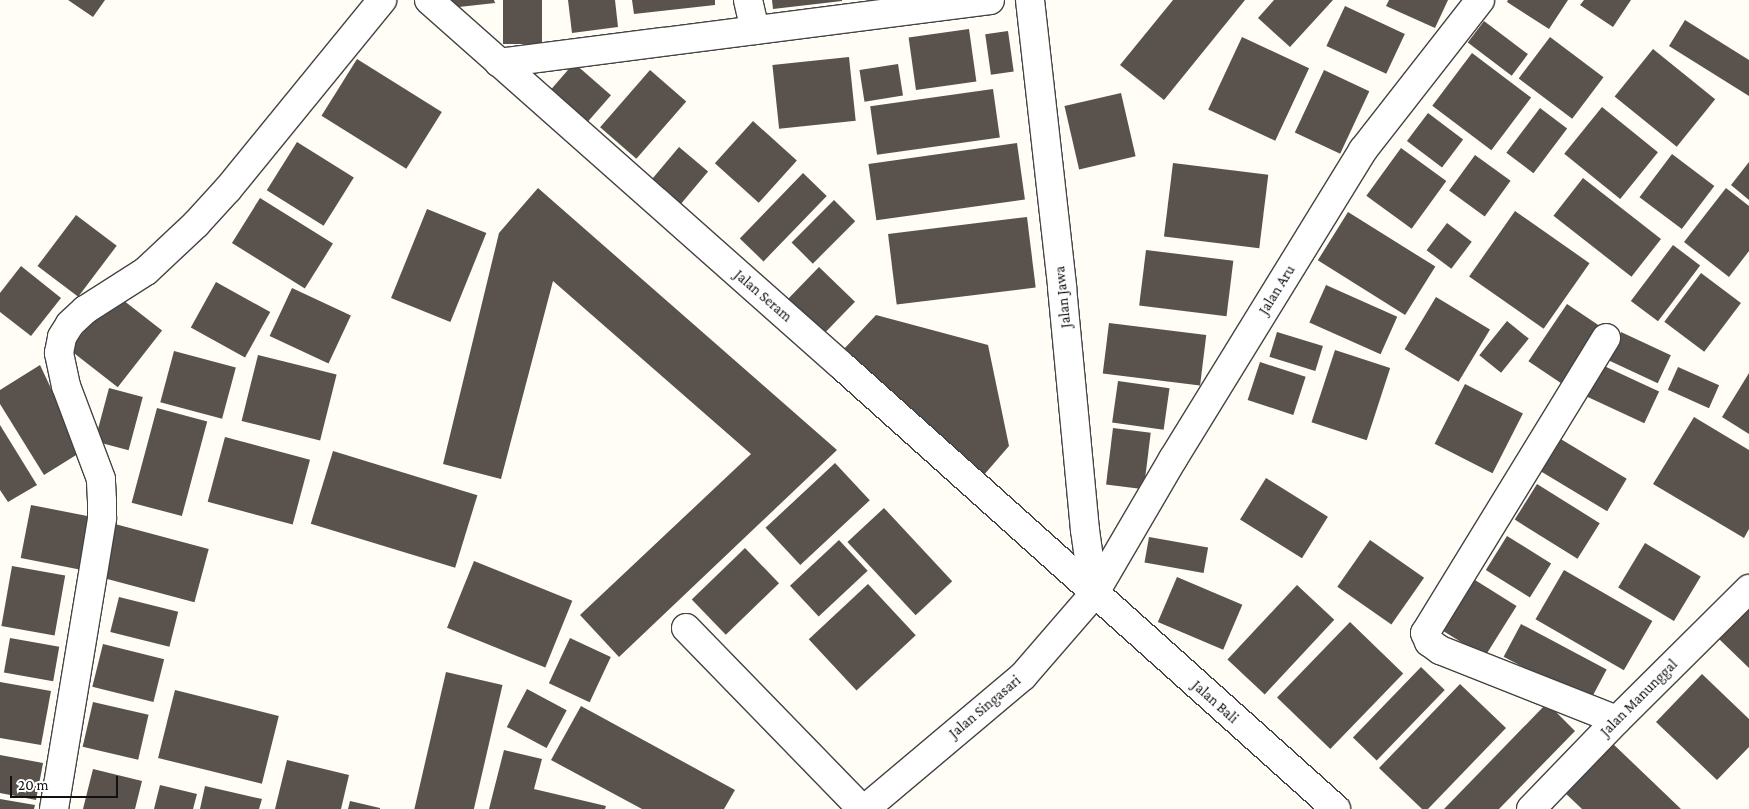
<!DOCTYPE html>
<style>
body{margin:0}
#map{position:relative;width:1749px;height:809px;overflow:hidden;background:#fffdf5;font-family:"Crimson Pro",serif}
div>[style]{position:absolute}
.building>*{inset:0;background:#5a524d;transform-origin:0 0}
.roads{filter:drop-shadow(1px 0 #444) drop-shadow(-1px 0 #444) drop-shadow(0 1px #444) drop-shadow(0 -1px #444)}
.minor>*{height:28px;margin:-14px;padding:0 14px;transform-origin:14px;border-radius:14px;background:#fff}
span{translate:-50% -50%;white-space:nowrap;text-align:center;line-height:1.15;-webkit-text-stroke:5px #fff;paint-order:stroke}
.street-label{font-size:15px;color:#111}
.scale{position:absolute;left:10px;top:776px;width:108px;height:22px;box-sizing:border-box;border:2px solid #111;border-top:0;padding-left:6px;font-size:15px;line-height:18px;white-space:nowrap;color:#111;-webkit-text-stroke:4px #fff;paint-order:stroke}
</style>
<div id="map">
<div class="building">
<div style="clip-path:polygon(68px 0,105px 0,93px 17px)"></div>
<div style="clip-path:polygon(449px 0,494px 0,495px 3px,450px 8px)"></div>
<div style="left:503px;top:0;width:39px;height:44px"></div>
<div style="clip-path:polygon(568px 0,615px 0,618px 27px,572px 33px)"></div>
<div style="clip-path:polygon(632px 0,715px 0,715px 5px,634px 14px)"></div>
<div style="clip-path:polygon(772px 0,842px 0,842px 1px,773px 9px)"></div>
<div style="clip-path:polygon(1173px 0,1245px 0,1164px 100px,1120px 65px)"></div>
<div style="clip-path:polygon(1274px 0,1333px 0,1290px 47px,1258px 18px)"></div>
<div style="clip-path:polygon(1389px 0,1448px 0,1435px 28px,1386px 6px)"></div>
<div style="clip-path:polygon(1508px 0,1568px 0,1549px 29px,1507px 2px)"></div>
<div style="clip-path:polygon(1584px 0,1631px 0,1613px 27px,1580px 5px)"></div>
<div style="left:1345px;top:6px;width:66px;height:44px;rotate:25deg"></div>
<div style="clip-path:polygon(1685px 20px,1749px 60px,1749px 96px,1669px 46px)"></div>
<div style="left:1484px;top:21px;width:55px;height:27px;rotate:37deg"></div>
<div style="left:969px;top:29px;width:53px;height:61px;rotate:82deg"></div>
<div style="left:1008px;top:31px;width:41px;height:23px;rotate:82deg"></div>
<div style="left:1242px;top:37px;width:74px;height:80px;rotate:25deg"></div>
<div style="left:1550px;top:37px;width:67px;height:52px;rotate:37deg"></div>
<div style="left:1653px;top:49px;width:80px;height:61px;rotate:39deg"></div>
<div style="left:1472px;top:53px;width:74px;height:66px;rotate:37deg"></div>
<div style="left:849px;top:57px;width:64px;height:77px;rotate:84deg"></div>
<div style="left:357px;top:59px;width:100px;height:67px;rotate:32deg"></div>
<div style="left:574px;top:63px;width:49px;height:44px;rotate:41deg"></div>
<div style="left:898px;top:64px;width:32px;height:39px;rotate:81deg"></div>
<div style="left:650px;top:70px;width:48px;height:76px;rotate:41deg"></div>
<div style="left:1324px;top:70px;width:50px;height:69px;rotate:25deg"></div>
<div style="left:993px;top:89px;width:49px;height:124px;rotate:82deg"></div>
<div style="left:1121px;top:93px;width:65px;height:58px;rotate:77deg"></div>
<div style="left:1602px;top:107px;width:72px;height:60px;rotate:39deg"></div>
<div style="left:1540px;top:108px;width:34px;height:56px;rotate:37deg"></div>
<div style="left:1428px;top:113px;width:44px;height:35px;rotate:37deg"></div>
<div style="left:753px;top:121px;width:59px;height:57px;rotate:42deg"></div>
<div style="left:297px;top:142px;width:67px;height:57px;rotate:32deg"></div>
<div style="left:1017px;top:143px;width:57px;height:150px;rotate:82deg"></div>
<div style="left:679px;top:147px;width:38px;height:48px;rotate:40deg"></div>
<div style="left:1401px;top:148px;width:56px;height:59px;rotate:36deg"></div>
<div style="left:1672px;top:154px;width:53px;height:54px;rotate:37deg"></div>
<div style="left:1475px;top:155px;width:44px;height:44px;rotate:36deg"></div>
<div style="clip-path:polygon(1749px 162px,1749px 200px,1731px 185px)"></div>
<div style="left:1173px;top:163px;width:96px;height:74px;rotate:7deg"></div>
<div style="left:803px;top:173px;width:33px;height:91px;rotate:44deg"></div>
<div style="left:1583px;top:178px;width:99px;height:48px;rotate:38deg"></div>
<div style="clip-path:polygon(538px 188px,837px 450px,619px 657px,580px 615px,751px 454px,553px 281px,501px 479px,443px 464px,499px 233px)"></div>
<div style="clip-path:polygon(1726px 188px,1749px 206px,1749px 251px,1729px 277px,1684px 242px)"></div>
<div style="left:260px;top:198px;width:86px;height:53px;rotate:32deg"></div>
<div style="left:834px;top:200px;width:30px;height:60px;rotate:45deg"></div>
<div style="left:427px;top:209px;width:64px;height:96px;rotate:22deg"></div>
<div style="left:1515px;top:211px;width:91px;height:80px;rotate:35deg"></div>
<div style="left:1348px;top:212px;width:103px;height:57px;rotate:32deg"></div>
<div style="left:76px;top:215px;width:51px;height:64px;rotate:37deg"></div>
<div style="left:1027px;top:217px;width:71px;height:140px;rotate:83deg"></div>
<div style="left:1447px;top:223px;width:31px;height:34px;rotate:37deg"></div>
<div style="left:1673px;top:245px;width:34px;height:70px;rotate:37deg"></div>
<div style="left:1146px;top:250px;width:88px;height:56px;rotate:7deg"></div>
<div style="clip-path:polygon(21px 266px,61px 298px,31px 336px,0 312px,0 293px)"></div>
<div style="left:819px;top:267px;width:50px;height:45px;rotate:44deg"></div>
<div style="left:1701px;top:273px;width:50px;height:61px;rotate:37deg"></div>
<div style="left:216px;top:282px;width:62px;height:52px;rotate:29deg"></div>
<div style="left:1326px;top:285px;width:78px;height:41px;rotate:24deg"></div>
<div style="left:292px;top:288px;width:65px;height:53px;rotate:25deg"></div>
<div style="left:114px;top:293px;width:61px;height:72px;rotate:38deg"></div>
<div style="left:1436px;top:297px;width:63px;height:61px;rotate:31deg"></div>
<div style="left:1567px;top:304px;width:40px;height:69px;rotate:34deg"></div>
<div style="clip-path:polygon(876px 315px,988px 345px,1009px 446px,983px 476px,843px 350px)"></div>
<div style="left:1507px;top:321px;width:28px;height:44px;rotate:39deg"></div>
<div style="left:1109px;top:323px;width:98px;height:51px;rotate:7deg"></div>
<div style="left:1277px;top:332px;width:48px;height:26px;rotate:17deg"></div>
<div style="left:1621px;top:332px;width:55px;height:31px;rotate:25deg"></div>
<div style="left:1335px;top:350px;width:58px;height:76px;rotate:18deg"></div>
<div style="left:174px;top:351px;width:64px;height:53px;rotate:15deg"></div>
<div style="left:258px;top:355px;width:81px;height:68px;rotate:14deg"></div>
<div style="left:1260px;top:362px;width:48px;height:40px;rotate:18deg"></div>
<div style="clip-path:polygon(40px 365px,81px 452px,44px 475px,0 404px,0 390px)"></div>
<div style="left:1602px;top:365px;width:63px;height:35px;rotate:25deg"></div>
<div style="left:1678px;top:367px;width:45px;height:25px;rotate:24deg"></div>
<div style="clip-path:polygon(1749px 373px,1749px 434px,1722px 417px)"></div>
<div style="left:1118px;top:381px;width:52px;height:42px;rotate:8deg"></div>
<div style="left:1465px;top:384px;width:65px;height:67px;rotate:27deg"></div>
<div style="left:109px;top:388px;width:35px;height:55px;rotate:15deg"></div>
<div style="left:157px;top:408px;width:52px;height:98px;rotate:15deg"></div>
<div style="clip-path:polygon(1694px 417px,1749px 450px,1749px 529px,1744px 538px,1653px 484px)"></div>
<div style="clip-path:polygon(0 425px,37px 485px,8px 502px,0 490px)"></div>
<div style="left:1113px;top:428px;width:38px;height:57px;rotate:7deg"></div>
<div style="left:225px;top:437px;width:88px;height:67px;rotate:15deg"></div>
<div style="left:1559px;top:438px;width:79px;height:38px;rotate:31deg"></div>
<div style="left:333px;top:451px;width:151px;height:76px;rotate:17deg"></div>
<div style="left:835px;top:463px;width:51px;height:95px;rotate:47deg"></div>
<div style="left:1266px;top:478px;width:73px;height:49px;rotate:32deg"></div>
<div style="left:1537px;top:484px;width:74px;height:42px;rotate:32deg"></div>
<div style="left:31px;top:505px;width:60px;height:54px;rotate:11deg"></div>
<div style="left:884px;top:508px;width:100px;height:50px;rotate:47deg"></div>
<div style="left:115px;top:524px;width:97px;height:55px;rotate:15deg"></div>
<div style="left:1507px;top:536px;width:52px;height:40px;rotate:32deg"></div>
<div style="left:1149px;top:537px;width:60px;height:26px;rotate:10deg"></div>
<div style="left:839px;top:540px;width:42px;height:67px;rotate:47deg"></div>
<div style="left:1370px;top:540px;width:66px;height:57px;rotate:35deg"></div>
<div style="left:1645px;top:543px;width:65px;height:52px;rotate:31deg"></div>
<div style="left:745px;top:548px;width:49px;height:74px;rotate:46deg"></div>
<div style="left:474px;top:561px;width:106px;height:72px;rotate:22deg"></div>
<div style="left:12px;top:566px;width:54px;height:61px;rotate:10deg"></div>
<div style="left:1564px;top:570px;width:102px;height:57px;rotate:30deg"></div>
<div style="left:1177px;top:577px;width:71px;height:49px;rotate:23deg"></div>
<div style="left:1475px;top:580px;width:49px;height:60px;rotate:32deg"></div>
<div style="left:868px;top:584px;width:70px;height:81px;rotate:47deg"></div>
<div style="left:1297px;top:585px;width:51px;height:102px;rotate:43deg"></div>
<div style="left:119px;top:597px;width:61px;height:36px;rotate:14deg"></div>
<div style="clip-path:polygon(1749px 608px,1749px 668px,1719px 639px)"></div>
<div style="left:1350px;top:622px;width:74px;height:105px;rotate:44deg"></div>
<div style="left:1521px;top:624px;width:97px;height:37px;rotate:28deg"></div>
<div style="left:10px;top:638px;width:50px;height:35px;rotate:10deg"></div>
<div style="left:570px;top:638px;width:45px;height:50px;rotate:25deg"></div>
<div style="left:103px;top:644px;width:63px;height:44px;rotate:14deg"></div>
<div style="left:1421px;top:667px;width:33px;height:98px;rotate:44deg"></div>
<div style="left:446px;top:672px;width:58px;height:141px;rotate:13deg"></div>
<div style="clip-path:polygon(1702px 674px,1749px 719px,1749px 747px,1717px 780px,1656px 722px)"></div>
<div style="clip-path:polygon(0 682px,51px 691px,41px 745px,0 738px)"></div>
<div style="clip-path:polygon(1460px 684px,1506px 728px,1428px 809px,1422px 809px,1379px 768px)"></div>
<div style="left:527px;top:689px;width:45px;height:43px;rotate:28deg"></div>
<div style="left:175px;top:690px;width:107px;height:70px;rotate:14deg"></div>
<div style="left:93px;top:702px;width:57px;height:46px;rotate:13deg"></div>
<div style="clip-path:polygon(1547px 703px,1575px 731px,1499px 809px,1444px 809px)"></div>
<div style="clip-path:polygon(581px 706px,735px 790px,724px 809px,642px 809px,551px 760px)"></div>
<div style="clip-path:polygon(1610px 741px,1681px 809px,1582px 809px,1562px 790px)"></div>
<div style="clip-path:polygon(504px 750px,542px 759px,534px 789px,606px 806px,605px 809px,489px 809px)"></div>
<div style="clip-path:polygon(0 755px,43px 763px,36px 800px,0 793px)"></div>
<div style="clip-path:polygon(287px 760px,349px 775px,341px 809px,275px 809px)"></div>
<div style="clip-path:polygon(93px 769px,142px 781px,135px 809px,83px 809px)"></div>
<div style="clip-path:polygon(160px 785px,197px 794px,193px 809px,154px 809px)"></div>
<div style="clip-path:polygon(205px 786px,262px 799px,259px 809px,200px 809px)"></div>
<div style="clip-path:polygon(0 799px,35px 805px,34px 809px,0 809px)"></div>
<div style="clip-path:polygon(350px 801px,380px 808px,380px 809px,348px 809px)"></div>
</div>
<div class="roads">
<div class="minor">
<div style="left:429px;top:0;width:550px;rotate:41.54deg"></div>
<div style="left:841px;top:365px;width:665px;rotate:41.89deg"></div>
<div style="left:748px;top:0;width:31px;rotate:77deg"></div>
<div style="left:1030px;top:0;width:289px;rotate:83.6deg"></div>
<div style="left:1062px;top:287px;width:244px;rotate:84.6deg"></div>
<div style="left:1085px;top:530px;width:65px;rotate:82deg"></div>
<div style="left:499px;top:63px;width:495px;rotate:-7.3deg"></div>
<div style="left:1606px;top:338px;width:346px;rotate:121.5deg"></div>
<div style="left:1425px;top:633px;width:10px;rotate:66deg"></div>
<div style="left:1429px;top:642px;width:14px;rotate:36deg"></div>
<div style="left:1440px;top:650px;width:190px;rotate:21.6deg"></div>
<div style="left:686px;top:628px;width:252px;rotate:45.8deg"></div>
<div style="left:54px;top:809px;width:295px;rotate:-80.6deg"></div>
<div style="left:102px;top:518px;width:17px;rotate:-90deg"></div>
<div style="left:102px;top:501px;width:22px;rotate:-93deg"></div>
<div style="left:101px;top:479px;width:99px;rotate:-110.6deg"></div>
<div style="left:66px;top:386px;width:34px;rotate:-102deg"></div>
<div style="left:59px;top:353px;width:16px;rotate:-79deg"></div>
<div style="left:62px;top:337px;width:15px;rotate:-58deg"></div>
<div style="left:70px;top:324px;width:21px;rotate:-43deg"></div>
<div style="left:85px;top:310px;width:72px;rotate:-32.6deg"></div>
<div style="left:146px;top:271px;width:69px;rotate:-43.2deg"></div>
<div style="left:196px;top:224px;width:47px;rotate:-47.6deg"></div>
<div style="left:228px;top:189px;width:244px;rotate:-50.8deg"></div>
<div style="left:865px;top:809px;width:207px;rotate:-40.1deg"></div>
<div style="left:1023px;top:676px;width:108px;rotate:-49.1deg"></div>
<div style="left:1094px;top:594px;width:156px;rotate:-59.7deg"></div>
<div style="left:1173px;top:459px;width:363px;rotate:-58.4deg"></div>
<div style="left:1363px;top:150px;width:190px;rotate:-52deg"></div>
<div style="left:1531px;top:809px;width:124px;rotate:-46deg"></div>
<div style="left:1617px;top:720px;width:186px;rotate:-44.8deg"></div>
</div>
</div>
<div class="street-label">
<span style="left:1277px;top:290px;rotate:-58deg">Jalan Aru</span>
<span style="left:763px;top:296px;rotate:41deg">Jalan Seram</span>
<span style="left:1063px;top:297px;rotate:-96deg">Jalan Jawa</span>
<span style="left:1639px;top:698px;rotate:-45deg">Jalan Manunggal</span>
<span style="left:1215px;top:702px;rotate:42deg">Jalan Bali</span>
<span style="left:985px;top:707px;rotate:-40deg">Jalan Singasari</span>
</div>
<div class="scale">20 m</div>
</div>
